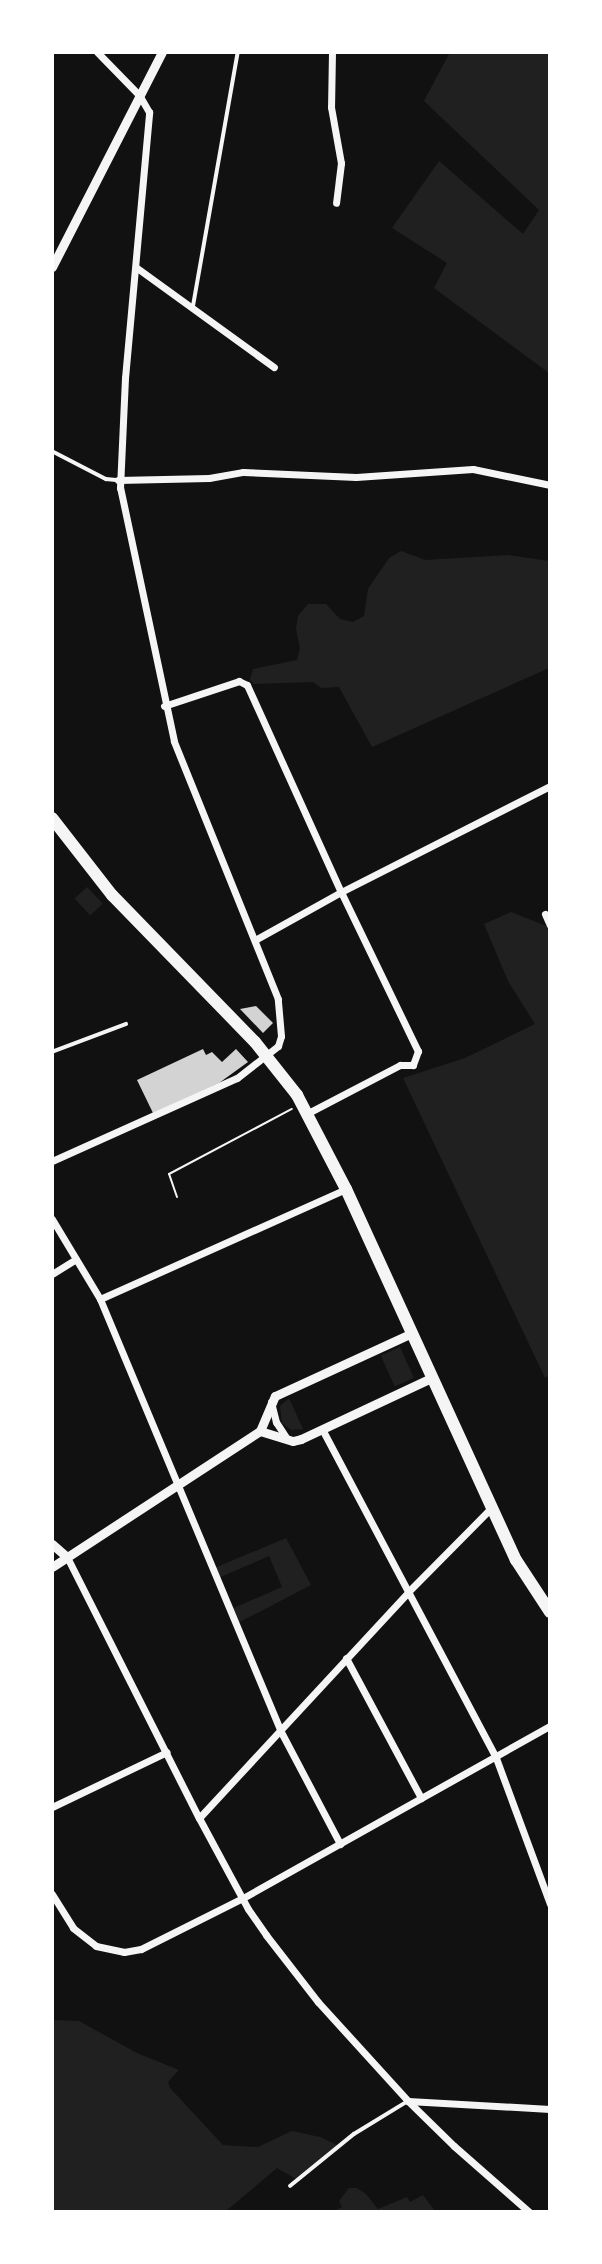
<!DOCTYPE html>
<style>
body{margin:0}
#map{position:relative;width:602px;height:2264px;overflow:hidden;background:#111;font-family:Overpass,sans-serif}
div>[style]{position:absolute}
.green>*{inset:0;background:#202020;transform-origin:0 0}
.building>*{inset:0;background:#d3d3d3}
.path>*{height:2px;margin:-1px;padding:0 1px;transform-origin:1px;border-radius:1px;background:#f5f5f5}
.service>*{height:3.5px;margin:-1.75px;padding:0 1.75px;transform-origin:1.75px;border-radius:1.75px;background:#f5f5f5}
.minor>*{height:7px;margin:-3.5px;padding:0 3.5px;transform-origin:3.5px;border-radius:3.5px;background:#f5f5f5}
.tertiary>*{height:9px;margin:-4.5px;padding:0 4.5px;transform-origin:4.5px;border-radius:4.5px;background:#f5f5f5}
.primary>*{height:12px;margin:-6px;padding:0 6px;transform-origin:6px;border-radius:6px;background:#f5f5f5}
span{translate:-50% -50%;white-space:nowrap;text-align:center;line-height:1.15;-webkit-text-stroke:5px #fff;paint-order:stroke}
.frame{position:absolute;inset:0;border:54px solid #fff;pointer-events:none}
</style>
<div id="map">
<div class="green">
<div style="clip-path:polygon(450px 52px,549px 53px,549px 373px,434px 288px,447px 263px,392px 228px,439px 161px,523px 234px,539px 210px,424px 101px)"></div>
<div style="clip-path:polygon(401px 551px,425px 560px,508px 555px,549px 561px,549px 668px,372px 747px,339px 687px,321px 688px,313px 682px,254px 684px,250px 680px,253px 669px,297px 660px,300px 648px,296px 629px,298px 616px,308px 604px,326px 604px,340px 619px,353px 622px,364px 616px,368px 589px,389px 558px)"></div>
<div style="left:87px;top:887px;width:23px;height:17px;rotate:47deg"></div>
<div style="clip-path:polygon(511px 912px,549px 927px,550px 1375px,545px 1378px,403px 1078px,465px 1058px,535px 1024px,508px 981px,484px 924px)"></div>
<div style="left:400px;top:1347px;width:34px;height:21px;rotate:66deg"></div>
<div style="clip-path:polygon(289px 1398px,303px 1429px,291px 1430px,282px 1423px,280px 1406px)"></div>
<div style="clip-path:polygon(286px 1538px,311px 1585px,236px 1624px,229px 1610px,282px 1587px,269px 1556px,216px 1579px,212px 1569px)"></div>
<div style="clip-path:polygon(52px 2020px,79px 2021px,137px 2053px,179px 2070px,168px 2082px,170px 2088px,223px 2145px,258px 2147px,292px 2131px,320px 2137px,339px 2146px,298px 2180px,277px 2168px,226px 2211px,53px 2211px)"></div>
<div style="clip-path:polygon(349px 2188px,357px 2188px,366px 2194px,378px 2209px,407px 2197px,410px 2202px,423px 2195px,435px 2211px,334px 2211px,342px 2207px,339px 2201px)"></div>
</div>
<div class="building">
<div style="clip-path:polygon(256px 1006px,273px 1023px,263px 1033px,240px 1009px)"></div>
<div style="clip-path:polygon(203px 1049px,206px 1055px,212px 1052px,222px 1062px,236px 1049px,248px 1062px,219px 1083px,153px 1113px,137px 1080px)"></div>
</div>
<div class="path">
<div style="left:177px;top:1197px;width:24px;rotate:-109deg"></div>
<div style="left:169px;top:1174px;width:139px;rotate:-27.9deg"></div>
</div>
<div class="service">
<div style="left:193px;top:306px;width:258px;rotate:-80deg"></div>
<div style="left:52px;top:451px;width:61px;rotate:27.4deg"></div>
<div style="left:106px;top:479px;width:10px;rotate:6deg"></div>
<div style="left:52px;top:1052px;width:79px;rotate:-20.7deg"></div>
<div style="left:290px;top:2186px;width:82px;rotate:-39.1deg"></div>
<div style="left:354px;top:2134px;width:63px;rotate:-31.4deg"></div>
</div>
<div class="minor">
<div style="left:332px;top:52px;width:55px;rotate:91deg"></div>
<div style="left:331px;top:107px;width:57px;rotate:79.9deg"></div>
<div style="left:341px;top:163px;width:40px;rotate:97.1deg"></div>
<div style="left:137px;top:268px;width:169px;rotate:35.9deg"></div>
<div style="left:118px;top:480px;width:91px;rotate:-1.3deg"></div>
<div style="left:209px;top:478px;width:35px;rotate:-10deg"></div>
<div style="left:243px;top:472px;width:113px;rotate:2.5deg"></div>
<div style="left:356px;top:477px;width:117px;rotate:-3.9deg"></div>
<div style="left:473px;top:469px;width:79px;rotate:11.7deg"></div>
<div style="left:164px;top:706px;width:79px;rotate:-18.4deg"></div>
<div style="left:239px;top:681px;width:9px;rotate:27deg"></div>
<div style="left:247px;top:685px;width:227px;rotate:65.6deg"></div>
<div style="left:341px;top:892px;width:177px;rotate:64.2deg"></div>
<div style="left:418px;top:1051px;width:15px;rotate:110deg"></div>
<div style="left:413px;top:1065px;width:13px;rotate:180deg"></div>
<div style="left:400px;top:1065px;width:104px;rotate:152.4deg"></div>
<div style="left:545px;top:914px;width:12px;rotate:66deg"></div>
<div style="left:255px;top:940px;width:98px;rotate:-29.2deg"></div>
<div style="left:341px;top:892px;width:234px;rotate:-26.9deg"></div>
<div style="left:52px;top:1161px;width:203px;rotate:-24.2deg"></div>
<div style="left:237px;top:1078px;width:52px;rotate:-38deg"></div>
<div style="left:278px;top:1046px;width:10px;rotate:-73deg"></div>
<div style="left:281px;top:1036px;width:37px;rotate:-95deg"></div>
<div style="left:278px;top:999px;width:278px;rotate:-112deg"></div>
<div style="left:174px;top:741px;width:259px;rotate:-102deg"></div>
<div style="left:120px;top:488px;width:110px;rotate:-87.4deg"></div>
<div style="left:125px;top:378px;width:267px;rotate:-84.8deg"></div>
<div style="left:149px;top:112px;width:20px;rotate:-120deg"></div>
<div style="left:139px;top:95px;width:60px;rotate:-134.3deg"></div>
<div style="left:52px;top:1219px;width:93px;rotate:59deg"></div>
<div style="left:100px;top:1299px;width:467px;rotate:67.3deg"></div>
<div style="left:280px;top:1730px;width:129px;rotate:62.2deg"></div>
<div style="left:52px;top:1274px;width:28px;rotate:-32deg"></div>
<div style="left:100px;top:1299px;width:269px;rotate:-24.1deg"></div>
<div style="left:271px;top:1402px;width:21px;rotate:76deg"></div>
<div style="left:276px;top:1422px;width:20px;rotate:57deg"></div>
<div style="left:322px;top:1429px;width:372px;rotate:62.1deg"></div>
<div style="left:496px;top:1758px;width:156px;rotate:69.7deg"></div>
<div style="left:67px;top:1557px;width:292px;rotate:63.2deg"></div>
<div style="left:199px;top:1818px;width:103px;rotate:61.7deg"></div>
<div style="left:248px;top:1909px;width:32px;rotate:55deg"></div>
<div style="left:266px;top:1935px;width:85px;rotate:52.2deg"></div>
<div style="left:318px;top:2002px;width:134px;rotate:47.7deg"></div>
<div style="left:408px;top:2101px;width:64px;rotate:44.4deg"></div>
<div style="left:454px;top:2146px;width:100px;rotate:41.3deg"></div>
<div style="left:346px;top:1658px;width:159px;rotate:61.8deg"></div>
<div style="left:52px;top:1807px;width:127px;rotate:-25.6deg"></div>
<div style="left:199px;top:1818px;width:309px;rotate:-47.2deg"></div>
<div style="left:409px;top:1591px;width:117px;rotate:-45.3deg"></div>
<div style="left:52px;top:1894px;width:40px;rotate:58deg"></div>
<div style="left:73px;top:1928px;width:29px;rotate:38deg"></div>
<div style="left:96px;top:1946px;width:29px;rotate:12deg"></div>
<div style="left:124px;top:1952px;width:17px;rotate:-10deg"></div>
<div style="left:141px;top:1949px;width:114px;rotate:-26.6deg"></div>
<div style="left:243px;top:1898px;width:352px;rotate:-29.3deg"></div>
<div style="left:408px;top:2101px;width:142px;rotate:3.2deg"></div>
</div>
<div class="tertiary">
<div style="left:52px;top:267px;width:242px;rotate:-62.9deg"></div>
<div style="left:260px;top:1431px;width:38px;rotate:-67deg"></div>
<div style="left:275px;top:1396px;width:149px;rotate:-24.7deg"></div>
<div style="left:260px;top:1431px;width:34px;rotate:17deg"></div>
<div style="left:293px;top:1441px;width:8px;rotate:-14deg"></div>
<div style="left:301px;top:1439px;width:144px;rotate:-25.1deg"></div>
<div style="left:52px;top:1544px;width:20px;rotate:41deg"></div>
<div style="left:52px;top:1567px;width:249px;rotate:-33.2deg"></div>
</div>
<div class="primary">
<div style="left:52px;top:818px;width:98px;rotate:52.1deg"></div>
<div style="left:112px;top:895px;width:205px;rotate:45.8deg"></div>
<div style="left:255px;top:1042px;width:68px;rotate:51.6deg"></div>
<div style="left:297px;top:1095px;width:106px;rotate:62.5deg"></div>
<div style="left:346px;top:1189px;width:408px;rotate:65.4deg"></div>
<div style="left:516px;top:1560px;width:62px;rotate:56.8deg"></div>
</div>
<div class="frame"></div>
</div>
